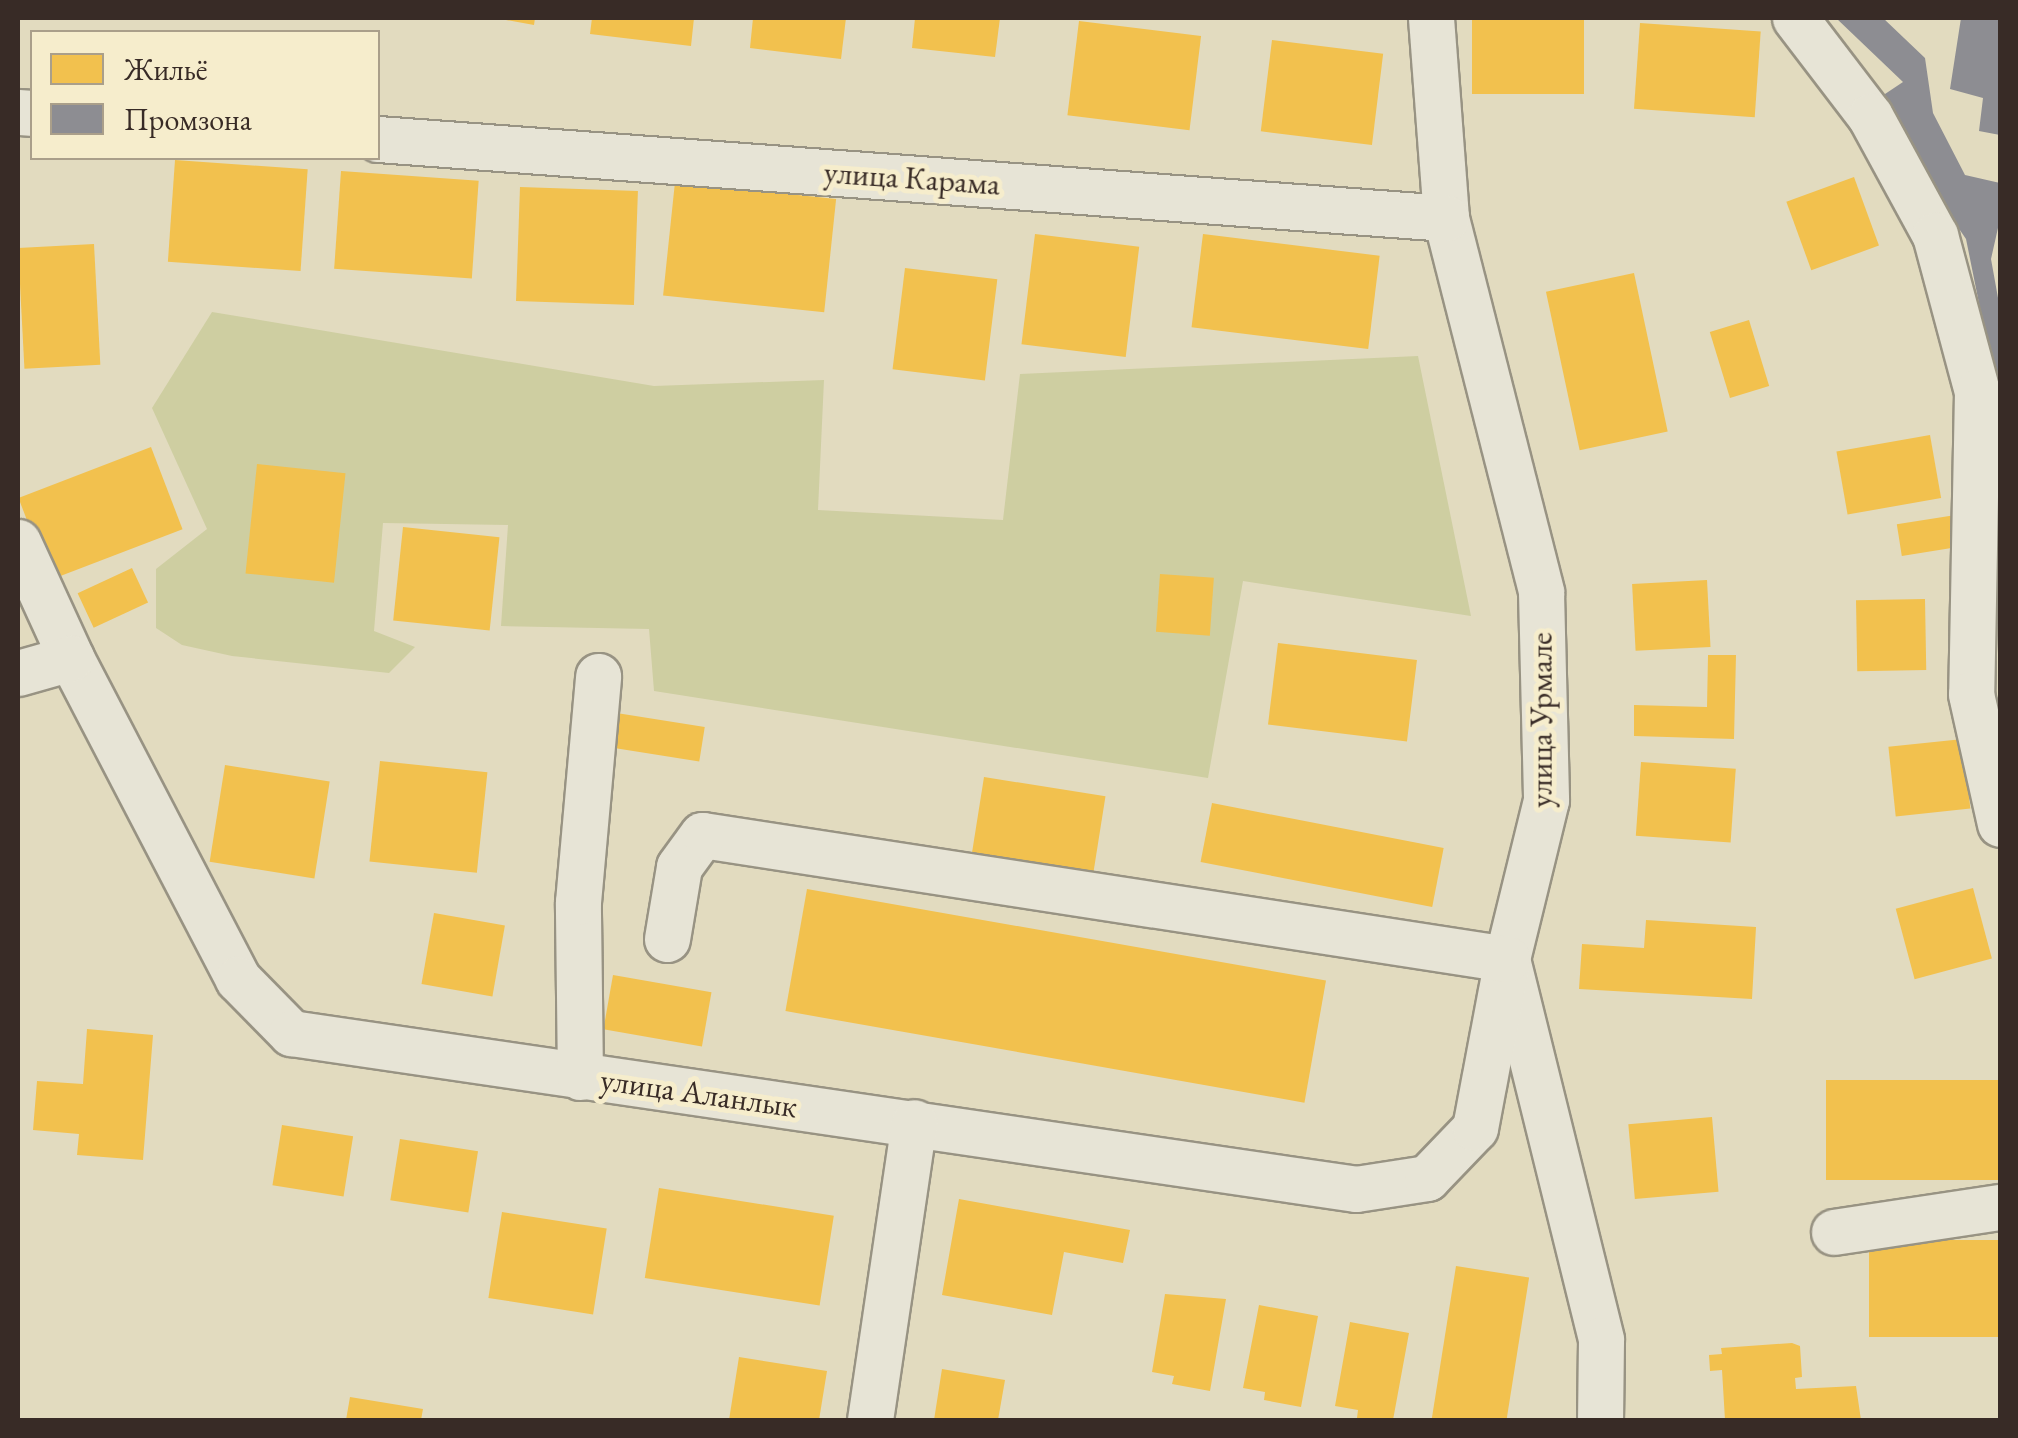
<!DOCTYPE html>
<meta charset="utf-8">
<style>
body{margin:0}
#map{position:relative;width:2018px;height:1438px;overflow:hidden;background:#e2dbbf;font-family:"EB Garamond",serif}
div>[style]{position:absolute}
.green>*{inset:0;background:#cecea1}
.homes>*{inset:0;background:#f2c14e;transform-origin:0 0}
.industry>*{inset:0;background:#8d8d92}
.roads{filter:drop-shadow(2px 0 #989383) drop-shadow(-2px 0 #989383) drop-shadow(0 2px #989383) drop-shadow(0 -2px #989383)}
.minor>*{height:45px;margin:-22.5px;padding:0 22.5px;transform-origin:22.5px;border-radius:22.5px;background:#e7e4d6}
span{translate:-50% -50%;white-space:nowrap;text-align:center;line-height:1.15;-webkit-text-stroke:10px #f6edcc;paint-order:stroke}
.street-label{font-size:32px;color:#382b26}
.frame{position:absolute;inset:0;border:20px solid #382b26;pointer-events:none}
.legend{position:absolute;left:30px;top:30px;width:350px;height:130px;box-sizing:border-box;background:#f6edcc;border:2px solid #aa9f8a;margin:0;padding:12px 18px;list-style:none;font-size:30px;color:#382b26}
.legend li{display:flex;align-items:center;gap:20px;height:50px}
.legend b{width:50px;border:2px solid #aa9f8a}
</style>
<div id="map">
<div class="green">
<div style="clip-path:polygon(212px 312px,654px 386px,824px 380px,818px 510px,1003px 520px,1020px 374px,1418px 356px,1471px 616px,1243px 581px,1208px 778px,654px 691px,649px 629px,501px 626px,508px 525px,383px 523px,374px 631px,415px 647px,389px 673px,232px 656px,182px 645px,156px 628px,156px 569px,207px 529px,152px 408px)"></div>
</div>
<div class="homes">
<div style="clip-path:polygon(495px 18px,535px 18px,534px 25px)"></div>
<div style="clip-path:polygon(592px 18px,694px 18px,691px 46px,590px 34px)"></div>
<div style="clip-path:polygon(753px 18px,846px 18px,841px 59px,750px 48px)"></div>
<div style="clip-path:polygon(915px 18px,1000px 18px,995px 57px,912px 48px)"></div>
<div style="left:1472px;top:18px;width:112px;height:76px"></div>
<div style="left:1079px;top:21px;width:123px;height:95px;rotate:7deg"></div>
<div style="left:1640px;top:23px;width:121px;height:86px;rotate:4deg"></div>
<div style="left:1272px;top:40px;width:112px;height:92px;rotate:7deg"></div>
<div style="left:175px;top:160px;width:133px;height:102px;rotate:4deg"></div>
<div style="left:341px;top:171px;width:138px;height:98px;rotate:4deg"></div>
<div style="left:1854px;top:177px;width:73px;height:72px;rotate:70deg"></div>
<div style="left:675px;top:182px;width:162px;height:114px;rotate:6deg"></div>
<div style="left:520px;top:187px;width:118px;height:114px;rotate:2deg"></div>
<div style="left:1035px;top:234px;width:105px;height:111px;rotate:7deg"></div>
<div style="left:1203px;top:234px;width:178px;height:94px;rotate:7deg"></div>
<div style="left:94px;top:244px;width:121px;height:76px;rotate:87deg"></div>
<div style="left:905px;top:268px;width:93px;height:102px;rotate:7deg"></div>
<div style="left:1634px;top:273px;width:162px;height:90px;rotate:78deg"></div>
<div style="left:1749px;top:320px;width:69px;height:41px;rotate:73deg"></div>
<div style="left:1930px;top:435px;width:64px;height:95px;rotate:80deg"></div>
<div style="left:151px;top:447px;width:88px;height:142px;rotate:69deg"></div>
<div style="left:257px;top:464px;width:89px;height:110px;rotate:6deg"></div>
<div style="left:1962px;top:514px;width:32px;height:66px;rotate:81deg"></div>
<div style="left:403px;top:527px;width:97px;height:94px;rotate:6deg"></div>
<div style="left:132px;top:568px;width:38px;height:60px;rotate:65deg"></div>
<div style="left:1160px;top:574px;width:54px;height:58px;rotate:4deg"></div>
<div style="left:1707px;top:580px;width:67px;height:75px;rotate:87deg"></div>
<div style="left:1925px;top:599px;width:71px;height:69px;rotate:89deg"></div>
<div style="left:1278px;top:643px;width:140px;height:82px;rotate:7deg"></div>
<div style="clip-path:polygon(1708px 655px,1736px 655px,1734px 739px,1634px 736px,1634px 705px,1707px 707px)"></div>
<div style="left:604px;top:711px;width:102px;height:35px;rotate:9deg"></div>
<div style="left:1963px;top:739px;width:70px;height:75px;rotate:84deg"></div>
<div style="left:380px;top:761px;width:108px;height:101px;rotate:6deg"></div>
<div style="left:1641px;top:762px;width:95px;height:74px;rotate:4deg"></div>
<div style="left:225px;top:765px;width:106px;height:98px;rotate:9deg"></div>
<div style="left:984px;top:777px;width:123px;height:81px;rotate:9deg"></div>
<div style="left:1212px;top:803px;width:236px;height:60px;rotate:11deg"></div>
<div style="left:1973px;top:888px;width:73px;height:80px;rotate:75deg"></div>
<div style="left:807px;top:889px;width:527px;height:124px;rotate:10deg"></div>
<div style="left:434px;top:913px;width:72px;height:72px;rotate:10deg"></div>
<div style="clip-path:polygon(1646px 920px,1756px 927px,1752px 999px,1579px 989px,1582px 944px,1644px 948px)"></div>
<div style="left:613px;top:975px;width:100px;height:55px;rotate:10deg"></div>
<div style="clip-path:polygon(87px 1029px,153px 1035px,143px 1160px,77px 1155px,79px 1134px,33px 1130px,37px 1081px,83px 1084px)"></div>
<div style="left:2000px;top:1080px;width:100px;height:174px;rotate:90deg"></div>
<div style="left:1712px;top:1117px;width:75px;height:84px;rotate:85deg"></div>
<div style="left:282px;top:1125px;width:72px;height:61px;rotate:9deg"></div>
<div style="left:400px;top:1139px;width:79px;height:62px;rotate:9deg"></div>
<div style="left:659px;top:1188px;width:177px;height:91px;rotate:9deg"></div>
<div style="clip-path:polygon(959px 1199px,1130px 1230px,1123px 1263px,1064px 1252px,1052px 1315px,942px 1295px)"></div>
<div style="left:502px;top:1212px;width:106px;height:87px;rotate:9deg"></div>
<div style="left:2000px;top:1240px;width:97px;height:131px;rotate:90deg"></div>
<div style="left:1456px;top:1266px;width:74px;height:156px;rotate:9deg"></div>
<div style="clip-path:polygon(1165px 1294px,1226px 1299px,1210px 1391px,1172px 1384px,1174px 1376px,1152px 1372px)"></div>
<div style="clip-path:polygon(1259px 1305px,1318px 1316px,1301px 1407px,1264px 1400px,1265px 1392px,1243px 1388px)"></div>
<div style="clip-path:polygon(1350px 1322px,1409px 1333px,1393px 1420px,1357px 1418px,1358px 1410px,1335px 1406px)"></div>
<div style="clip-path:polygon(1792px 1343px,1800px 1346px,1802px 1377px,1795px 1378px,1796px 1389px,1856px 1386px,1861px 1420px,1725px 1420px,1722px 1370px,1710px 1371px,1709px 1355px,1722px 1354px,1721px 1348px)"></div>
<div style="clip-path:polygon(739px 1357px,827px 1371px,819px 1420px,729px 1420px)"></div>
<div style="clip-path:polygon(942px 1369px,1005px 1380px,998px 1420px,934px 1420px)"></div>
<div style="clip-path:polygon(350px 1397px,423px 1409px,421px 1420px,346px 1420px)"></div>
</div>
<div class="industry">
<div style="clip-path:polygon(1836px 18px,1883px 18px,1925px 58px,1933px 113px,1965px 175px,2000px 183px,2000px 219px,1991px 259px,2000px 309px,2000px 407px,1966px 239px,1873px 102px,1903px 82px)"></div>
<div style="clip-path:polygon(1961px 18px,2000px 18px,2000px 135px,1979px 131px,1983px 98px,1950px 89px)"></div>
</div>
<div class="roads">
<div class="minor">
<div style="left:1431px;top:18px;width:201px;rotate:85.7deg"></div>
<div style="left:1446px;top:218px;width:386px;rotate:75.7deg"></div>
<div style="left:1541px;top:592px;width:208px;rotate:88.6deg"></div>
<div style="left:1546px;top:800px;width:164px;rotate:103.8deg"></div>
<div style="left:1507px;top:959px;width:392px;rotate:76.1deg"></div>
<div style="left:1601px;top:1340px;width:80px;rotate:90.7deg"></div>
<div style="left:1795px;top:18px;width:123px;rotate:52.6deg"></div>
<div style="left:1870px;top:116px;width:136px;rotate:61.4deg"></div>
<div style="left:1935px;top:235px;width:163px;rotate:75deg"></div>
<div style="left:1977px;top:392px;width:302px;rotate:91.1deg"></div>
<div style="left:1971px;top:694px;width:133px;rotate:77.4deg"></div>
<div style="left:18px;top:112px;width:14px;rotate:4deg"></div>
<div style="left:378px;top:139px;width:1071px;rotate:4.23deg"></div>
<div style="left:18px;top:542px;width:128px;rotate:65.4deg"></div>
<div style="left:71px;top:658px;width:362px;rotate:62.5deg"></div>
<div style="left:238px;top:979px;width:76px;rotate:45.5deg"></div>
<div style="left:291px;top:1033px;width:1076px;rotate:8.33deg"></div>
<div style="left:1356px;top:1189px;width:72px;rotate:-8.8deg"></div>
<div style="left:1427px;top:1178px;width:69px;rotate:-46.2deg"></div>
<div style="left:1475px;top:1128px;width:172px;rotate:-79.3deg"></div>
<div style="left:1507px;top:959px;width:814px;rotate:-171.24deg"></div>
<div style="left:702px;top:835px;width:39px;rotate:126deg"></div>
<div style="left:679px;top:867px;width:73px;rotate:99.5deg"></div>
<div style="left:18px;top:673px;width:55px;rotate:-15.8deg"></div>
<div style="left:580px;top:1077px;width:175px;rotate:-90.7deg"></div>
<div style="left:578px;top:902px;width:227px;rotate:-84.9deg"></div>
<div style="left:1834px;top:1232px;width:168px;rotate:-8.6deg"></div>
<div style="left:870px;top:1420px;width:301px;rotate:-81.6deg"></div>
</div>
</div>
<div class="street-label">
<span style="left:912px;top:178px;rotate:4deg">улица Карама</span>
<span style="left:1541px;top:720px;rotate:-90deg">улица Урмале</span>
<span style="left:699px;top:1093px;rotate:8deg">улица Аланлык</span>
</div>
<div class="frame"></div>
<ul class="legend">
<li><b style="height:28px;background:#f2c14e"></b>Жильё</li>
<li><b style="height:28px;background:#8d8d92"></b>Промзона</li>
</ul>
</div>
